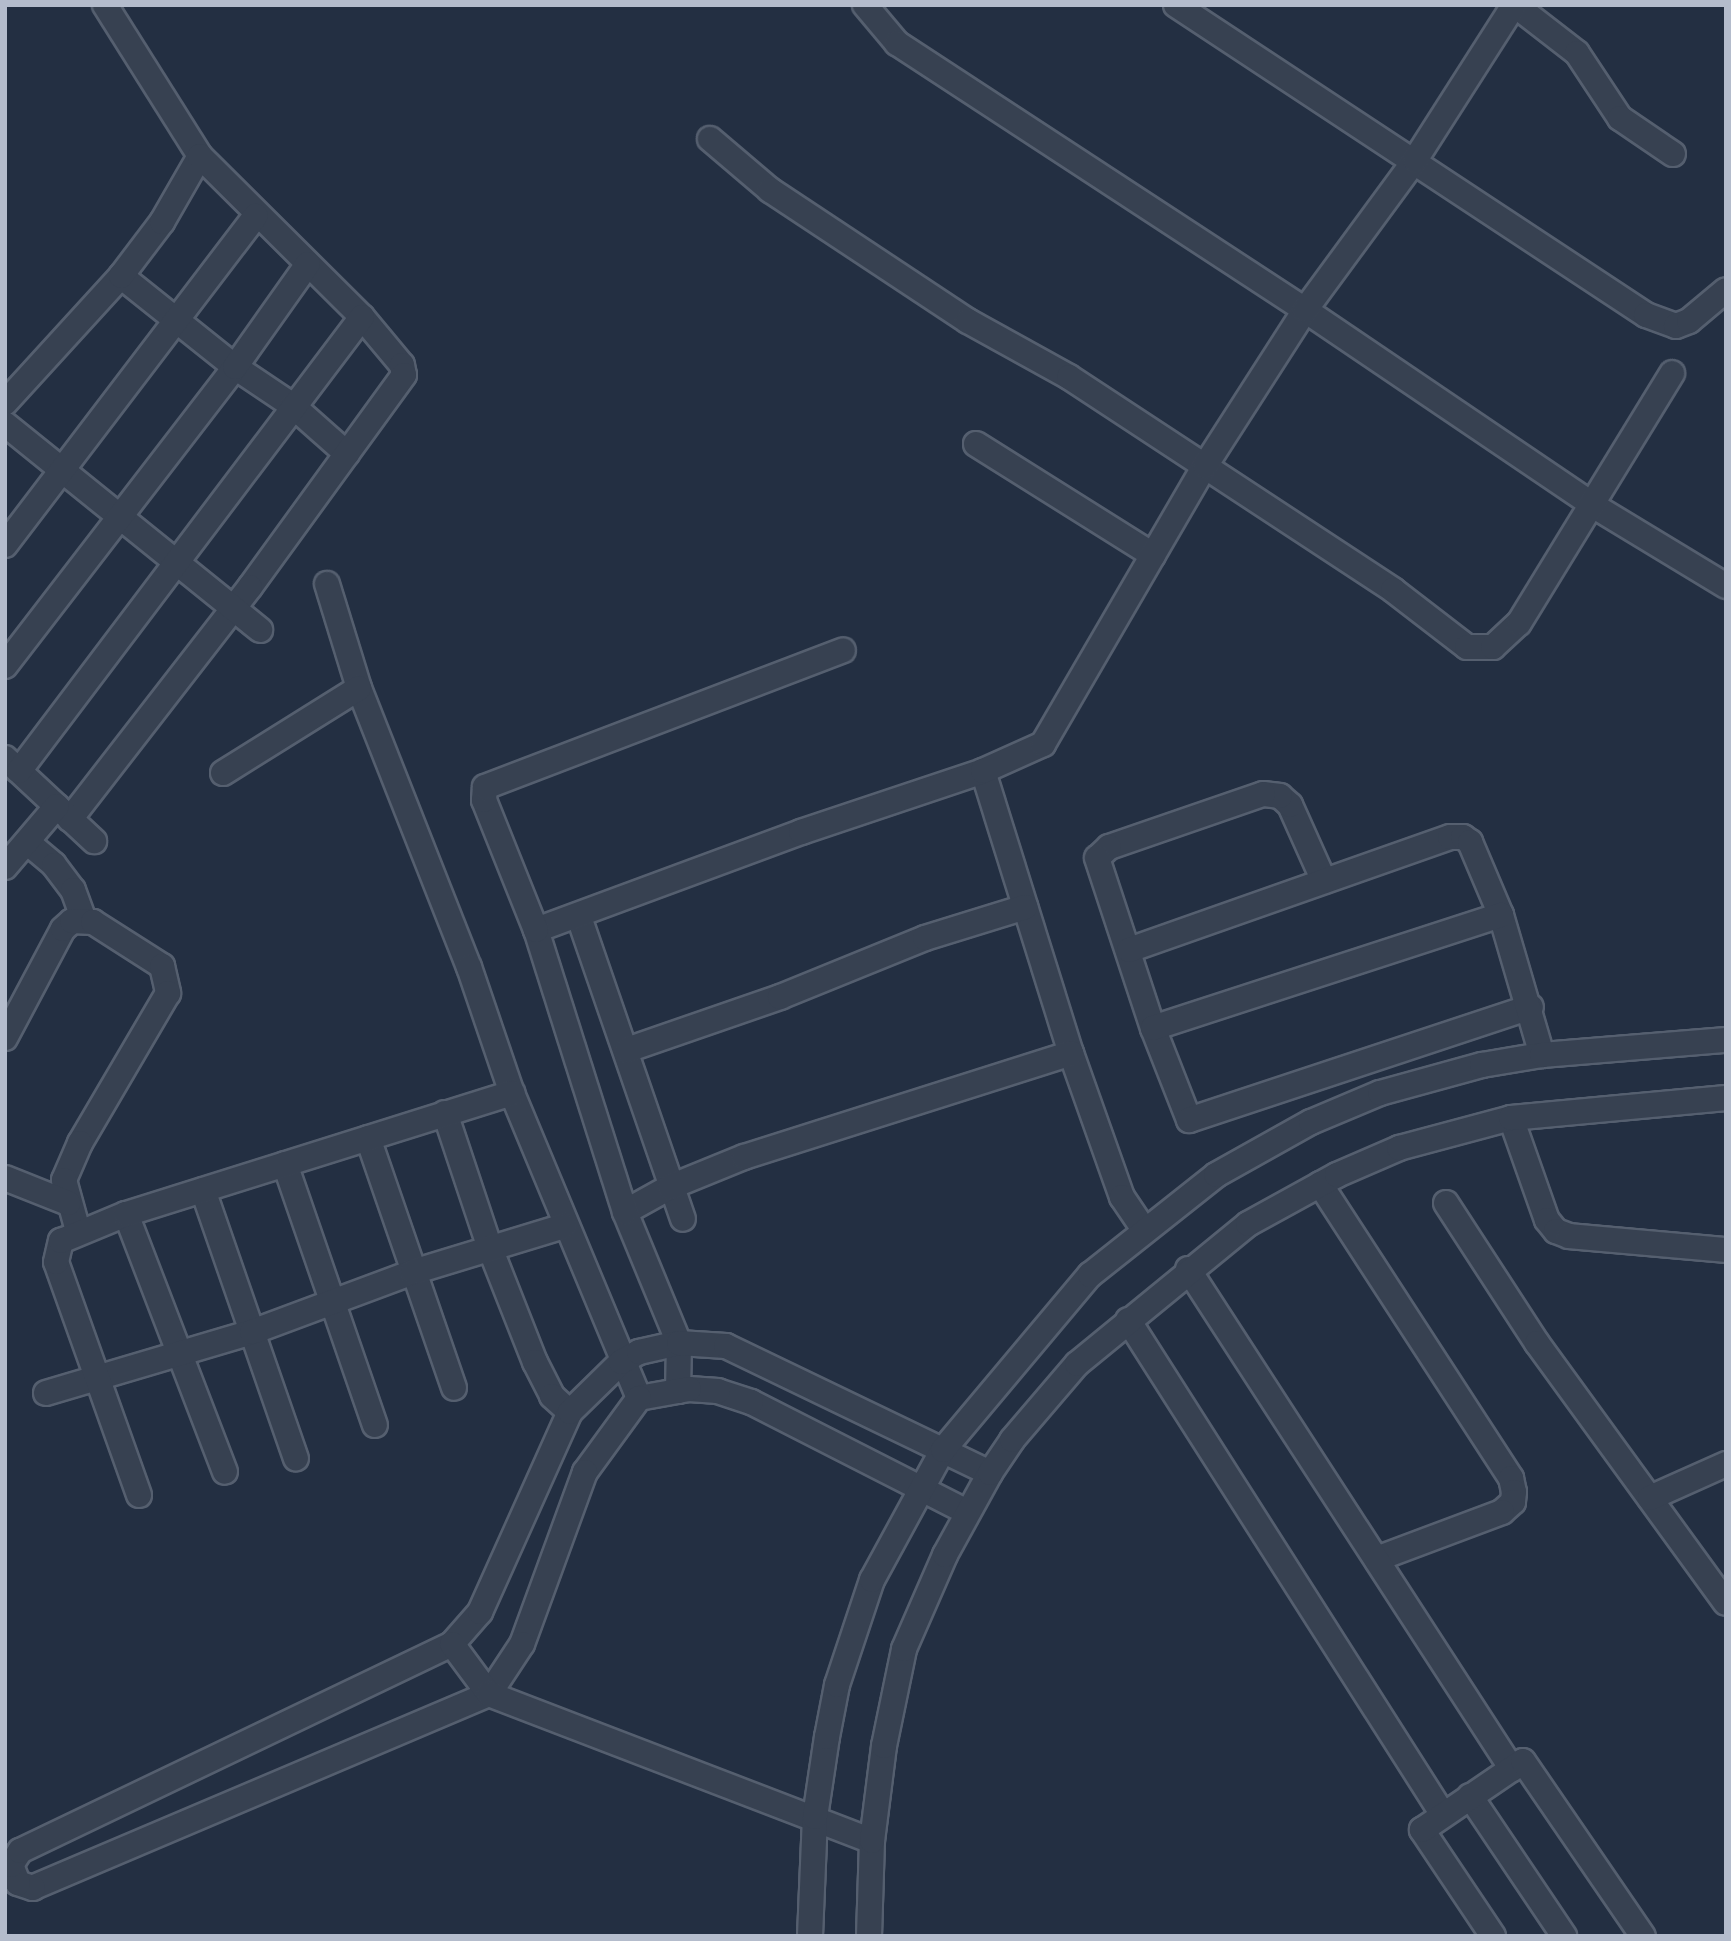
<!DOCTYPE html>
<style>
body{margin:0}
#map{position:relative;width:1731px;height:1941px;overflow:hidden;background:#232f42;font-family:Inter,sans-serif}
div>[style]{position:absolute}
.roads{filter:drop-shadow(2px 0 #555f6f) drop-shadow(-2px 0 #555f6f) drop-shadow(0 2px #555f6f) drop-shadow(0 -2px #555f6f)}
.minor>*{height:24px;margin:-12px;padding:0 12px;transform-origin:12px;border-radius:12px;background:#374151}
span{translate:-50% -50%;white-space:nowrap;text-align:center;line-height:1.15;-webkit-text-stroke:7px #1c2637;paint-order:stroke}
.frame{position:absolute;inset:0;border:7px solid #b4bccc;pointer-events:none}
</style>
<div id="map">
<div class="roads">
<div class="minor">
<div style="left:105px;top:5px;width:178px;rotate:57.8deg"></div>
<div style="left:865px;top:5px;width:50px;rotate:49.9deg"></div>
<div style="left:897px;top:43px;width:488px;rotate:33.2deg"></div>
<div style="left:1305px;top:310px;width:349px;rotate:34.1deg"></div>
<div style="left:1594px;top:506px;width:154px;rotate:31.2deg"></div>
<div style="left:1176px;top:5px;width:563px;rotate:33.41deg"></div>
<div style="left:1646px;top:315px;width:32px;rotate:20deg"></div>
<div style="left:1676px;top:326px;width:14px;rotate:-21deg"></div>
<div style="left:1689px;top:321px;width:48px;rotate:-40deg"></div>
<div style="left:1515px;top:5px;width:78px;rotate:37.7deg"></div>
<div style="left:1577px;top:53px;width:78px;rotate:56.5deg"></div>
<div style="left:1620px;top:118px;width:64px;rotate:34.2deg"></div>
<div style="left:710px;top:139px;width:79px;rotate:40.4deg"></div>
<div style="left:770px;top:190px;width:237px;rotate:33.5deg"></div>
<div style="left:968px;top:321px;width:115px;rotate:29deg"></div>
<div style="left:1069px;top:377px;width:388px;rotate:33.3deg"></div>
<div style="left:1393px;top:590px;width:93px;rotate:37.6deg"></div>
<div style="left:1467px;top:647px;width:26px"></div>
<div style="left:1493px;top:647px;width:35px;rotate:-43deg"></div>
<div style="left:1519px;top:623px;width:293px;rotate:-58.5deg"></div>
<div style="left:121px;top:276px;width:146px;rotate:38.6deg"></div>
<div style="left:235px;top:367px;width:70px;rotate:33.9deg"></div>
<div style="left:293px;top:406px;width:72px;rotate:41.6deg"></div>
<div style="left:5px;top:403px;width:172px;rotate:-47.6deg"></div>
<div style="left:121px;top:276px;width:68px;rotate:-52.8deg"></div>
<div style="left:162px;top:222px;width:76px;rotate:-60.1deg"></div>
<div style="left:200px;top:156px;width:228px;rotate:44.8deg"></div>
<div style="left:362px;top:317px;width:62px;rotate:50.2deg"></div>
<div style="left:402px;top:365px;width:10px;rotate:79deg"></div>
<div style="left:404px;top:375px;width:262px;rotate:126deg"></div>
<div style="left:250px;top:587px;width:294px;rotate:127.8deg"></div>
<div style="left:5px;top:424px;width:328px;rotate:38.9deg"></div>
<div style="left:976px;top:444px;width:209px;rotate:32.1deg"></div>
<div style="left:5px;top:545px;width:414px;rotate:-52.7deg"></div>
<div style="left:327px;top:584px;width:109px;rotate:72.9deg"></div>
<div style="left:359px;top:688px;width:300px;rotate:68.5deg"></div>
<div style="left:469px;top:967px;width:133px;rotate:71.2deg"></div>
<div style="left:512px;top:1093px;width:330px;rotate:67.4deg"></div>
<div style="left:5px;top:666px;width:377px;rotate:-52.4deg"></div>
<div style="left:235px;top:367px;width:126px;rotate:-54.7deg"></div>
<div style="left:5px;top:758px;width:122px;rotate:43deg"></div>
<div style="left:19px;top:771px;width:569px;rotate:-52.93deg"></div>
<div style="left:983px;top:771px;width:295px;rotate:72.7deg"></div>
<div style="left:1071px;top:1053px;width:153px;rotate:70.5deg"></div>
<div style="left:1122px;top:1197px;width:40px;rotate:56deg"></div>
<div style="left:223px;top:773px;width:160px;rotate:-32deg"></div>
<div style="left:27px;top:842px;width:35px;rotate:40deg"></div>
<div style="left:54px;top:865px;width:31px;rotate:53deg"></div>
<div style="left:73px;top:890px;width:30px;rotate:70deg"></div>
<div style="left:5px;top:867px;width:80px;rotate:-49.6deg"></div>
<div style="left:1324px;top:881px;width:83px;rotate:-114.1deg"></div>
<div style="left:1290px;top:805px;width:13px;rotate:-138deg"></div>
<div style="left:1280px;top:796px;width:17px;rotate:-173deg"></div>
<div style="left:1263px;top:794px;width:163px;rotate:161deg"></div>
<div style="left:1109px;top:847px;width:16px;rotate:137deg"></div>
<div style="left:1097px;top:858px;width:179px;rotate:71.8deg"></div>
<div style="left:1153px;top:1028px;width:99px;rotate:68.6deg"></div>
<div style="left:1189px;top:1120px;width:360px;rotate:-18.3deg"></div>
<div style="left:579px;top:917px;width:319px;rotate:71deg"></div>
<div style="left:536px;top:930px;width:283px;rotate:-20.3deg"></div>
<div style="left:801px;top:832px;width:192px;rotate:-18.5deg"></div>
<div style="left:983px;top:771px;width:66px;rotate:-24.2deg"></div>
<div style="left:1043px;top:744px;width:322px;rotate:-59.8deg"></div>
<div style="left:1205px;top:466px;width:185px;rotate:-57.3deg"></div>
<div style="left:1305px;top:310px;width:186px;rotate:-53.7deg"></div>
<div style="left:1415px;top:160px;width:184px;rotate:-57.4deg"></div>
<div style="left:1129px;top:950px;width:340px;rotate:-19.4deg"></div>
<div style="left:1450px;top:837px;width:13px"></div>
<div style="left:1463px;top:837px;width:9px;rotate:36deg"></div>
<div style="left:1470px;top:842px;width:79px;rotate:67deg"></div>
<div style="left:1501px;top:915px;width:146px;rotate:73.7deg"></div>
<div style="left:1153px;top:1028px;width:366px;rotate:-18deg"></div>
<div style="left:5px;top:1038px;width:123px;rotate:-62deg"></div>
<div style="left:63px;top:929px;width:12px;rotate:-42deg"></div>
<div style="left:72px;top:921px;width:21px;rotate:3deg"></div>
<div style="left:93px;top:922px;width:82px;rotate:32.5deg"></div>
<div style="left:162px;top:966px;width:28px;rotate:77deg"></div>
<div style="left:168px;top:993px;width:174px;rotate:120.4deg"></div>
<div style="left:80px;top:1143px;width:40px;rotate:113.4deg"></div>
<div style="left:64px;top:1180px;width:53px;rotate:74.6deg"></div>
<div style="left:627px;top:1050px;width:162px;rotate:-19.1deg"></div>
<div style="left:780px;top:997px;width:157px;rotate:-22.1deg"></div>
<div style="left:925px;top:938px;width:105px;rotate:-17.2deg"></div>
<div style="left:445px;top:1113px;width:142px;rotate:71.6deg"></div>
<div style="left:490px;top:1248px;width:123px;rotate:68.5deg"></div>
<div style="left:535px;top:1362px;width:38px;rotate:63deg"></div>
<div style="left:552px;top:1396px;width:24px;rotate:42deg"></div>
<div style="left:1511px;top:1118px;width:108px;rotate:70.6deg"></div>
<div style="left:1547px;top:1220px;width:14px;rotate:51deg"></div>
<div style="left:1556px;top:1231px;width:14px;rotate:21deg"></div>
<div style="left:1569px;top:1236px;width:158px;rotate:5.1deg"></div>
<div style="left:368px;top:1138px;width:264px;rotate:71deg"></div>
<div style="left:285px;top:1164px;width:276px;rotate:71deg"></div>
<div style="left:5px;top:1178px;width:68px;rotate:21.6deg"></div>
<div style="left:1320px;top:1184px;width:351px;rotate:57deg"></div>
<div style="left:1511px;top:1478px;width:14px;rotate:78deg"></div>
<div style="left:1514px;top:1492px;width:10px;rotate:96deg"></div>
<div style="left:1513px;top:1502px;width:15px;rotate:138deg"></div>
<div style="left:1502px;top:1512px;width:134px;rotate:159.5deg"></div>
<div style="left:203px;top:1190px;width:284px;rotate:70.9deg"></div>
<div style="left:1446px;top:1203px;width:167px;rotate:57deg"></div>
<div style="left:1537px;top:1343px;width:321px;rotate:54deg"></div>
<div style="left:625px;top:1212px;width:51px;rotate:-29.1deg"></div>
<div style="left:670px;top:1187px;width:80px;rotate:-22.1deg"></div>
<div style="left:744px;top:1157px;width:343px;rotate:-17.6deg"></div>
<div style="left:126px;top:1214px;width:276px;rotate:69deg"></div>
<div style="left:1188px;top:1269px;width:596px;rotate:57.06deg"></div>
<div style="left:1128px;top:1320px;width:585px;rotate:57.51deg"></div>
<div style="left:678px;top:1391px;width:48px;rotate:-88.8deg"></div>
<div style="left:679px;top:1343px;width:142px;rotate:-112.4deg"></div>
<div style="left:625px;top:1212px;width:296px;rotate:-107.5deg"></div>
<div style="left:536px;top:930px;width:140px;rotate:-111.8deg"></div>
<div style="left:484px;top:800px;width:13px;rotate:-86deg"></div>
<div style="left:485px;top:787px;width:383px;rotate:-20.9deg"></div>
<div style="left:46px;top:1393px;width:215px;rotate:-16.5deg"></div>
<div style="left:252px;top:1332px;width:172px;rotate:-20.4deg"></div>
<div style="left:413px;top:1272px;width:158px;rotate:-16.9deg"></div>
<div style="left:139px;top:1495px;width:247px;rotate:-109.6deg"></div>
<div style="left:56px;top:1262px;width:22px;rotate:-77deg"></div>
<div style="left:61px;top:1241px;width:70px;rotate:-22.6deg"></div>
<div style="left:126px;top:1214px;width:405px;rotate:-17.4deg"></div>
<div style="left:1650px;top:1498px;width:83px;rotate:-24.1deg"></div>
<div style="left:967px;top:1512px;width:242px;rotate:-153deg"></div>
<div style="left:751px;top:1402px;width:35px;rotate:-162deg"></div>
<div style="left:718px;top:1391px;width:29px;rotate:-176deg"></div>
<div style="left:689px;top:1389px;width:51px;rotate:169.8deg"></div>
<div style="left:639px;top:1398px;width:92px;rotate:126.1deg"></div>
<div style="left:585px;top:1472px;width:183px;rotate:110.1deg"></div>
<div style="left:522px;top:1644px;width:60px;rotate:123.4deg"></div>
<div style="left:489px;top:1694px;width:496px;rotate:157deg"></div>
<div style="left:33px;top:1888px;width:16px;rotate:-162deg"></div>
<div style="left:18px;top:1883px;width:19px;rotate:-111deg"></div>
<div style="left:11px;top:1865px;width:17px;rotate:-57deg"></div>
<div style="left:20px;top:1851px;width:479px;rotate:-25.6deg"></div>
<div style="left:452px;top:1644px;width:43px;rotate:-48.8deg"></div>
<div style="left:480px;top:1612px;width:219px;rotate:-65.8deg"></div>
<div style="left:570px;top:1412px;width:71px;rotate:-44.4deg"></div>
<div style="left:621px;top:1362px;width:21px;rotate:-29deg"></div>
<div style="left:639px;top:1352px;width:41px;rotate:-12.7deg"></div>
<div style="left:679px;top:1343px;width:47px;rotate:3.7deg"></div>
<div style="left:726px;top:1346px;width:293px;rotate:25.7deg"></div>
<div style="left:452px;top:1644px;width:62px;rotate:53.5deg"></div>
<div style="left:489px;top:1694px;width:410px;rotate:21deg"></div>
<div style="left:1470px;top:1796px;width:169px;rotate:56.1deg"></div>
<div style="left:810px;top:1936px;width:119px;rotate:-87.6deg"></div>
<div style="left:815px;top:1817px;width:81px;rotate:-81.5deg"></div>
<div style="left:827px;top:1737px;width:53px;rotate:-79.1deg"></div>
<div style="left:837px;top:1685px;width:111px;rotate:-71.6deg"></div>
<div style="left:872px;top:1580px;width:148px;rotate:-61.4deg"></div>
<div style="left:943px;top:1450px;width:229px;rotate:-50deg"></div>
<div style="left:1090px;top:1275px;width:161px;rotate:-38.4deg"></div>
<div style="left:1216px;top:1175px;width:109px;rotate:-29.2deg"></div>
<div style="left:1311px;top:1122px;width:75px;rotate:-22.8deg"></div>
<div style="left:1380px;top:1093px;width:106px;rotate:-15.4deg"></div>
<div style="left:1482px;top:1065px;width:61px;rotate:-9.5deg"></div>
<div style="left:1542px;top:1055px;width:185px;rotate:-4.7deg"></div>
<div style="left:869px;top:1936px;width:95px;rotate:-88.2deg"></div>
<div style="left:872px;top:1841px;width:96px;rotate:-82.8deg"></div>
<div style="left:884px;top:1746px;width:99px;rotate:-78.3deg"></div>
<div style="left:904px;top:1649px;width:103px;rotate:-66.4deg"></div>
<div style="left:945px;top:1555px;width:94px;rotate:-61.2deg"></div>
<div style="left:990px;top:1473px;width:40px;rotate:-56deg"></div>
<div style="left:1012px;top:1440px;width:100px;rotate:-49.5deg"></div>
<div style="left:1077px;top:1364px;width:221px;rotate:-39.3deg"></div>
<div style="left:1248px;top:1224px;width:102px;rotate:-28.8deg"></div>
<div style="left:1337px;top:1175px;width:68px;rotate:-23.5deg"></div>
<div style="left:1399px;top:1148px;width:116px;rotate:-15deg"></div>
<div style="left:1511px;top:1118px;width:216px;rotate:-5.3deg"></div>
<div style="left:1493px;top:1936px;width:128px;rotate:-123.8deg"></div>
<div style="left:1422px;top:1830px;width:122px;rotate:-34.3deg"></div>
<div style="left:1523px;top:1761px;width:212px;rotate:55.6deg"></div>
</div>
</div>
<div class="frame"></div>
</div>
